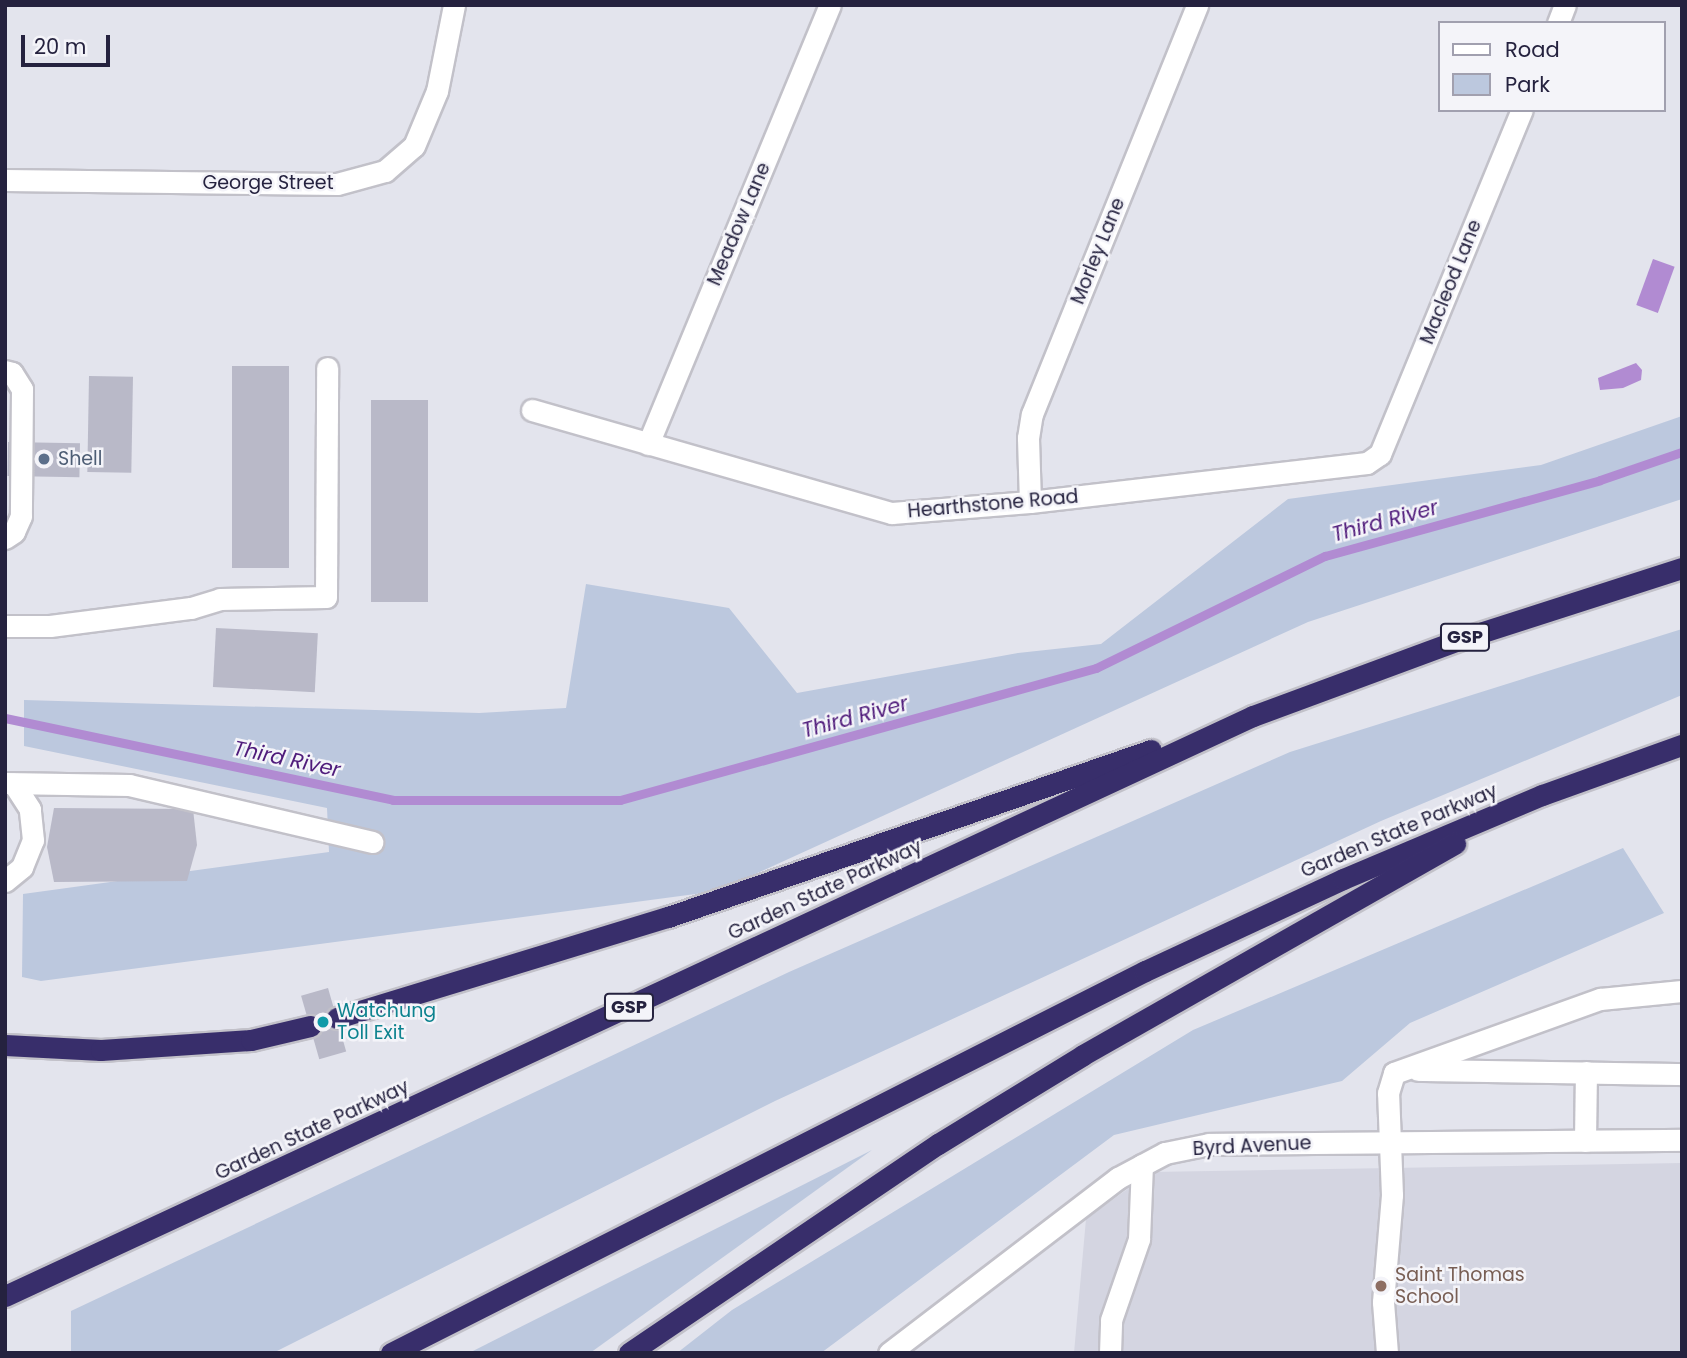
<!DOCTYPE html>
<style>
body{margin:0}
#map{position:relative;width:1687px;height:1358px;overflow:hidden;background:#e3e4ed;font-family:Poppins,sans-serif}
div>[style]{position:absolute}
.built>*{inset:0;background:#d4d5e1}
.green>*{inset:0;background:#bcc8de}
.water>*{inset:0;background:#b18bd2;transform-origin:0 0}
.stream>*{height:9px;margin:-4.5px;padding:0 4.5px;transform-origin:4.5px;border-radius:4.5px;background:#b18bd2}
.building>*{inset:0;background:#b9b9c8;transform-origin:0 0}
.roads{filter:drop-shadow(2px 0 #c2c1c9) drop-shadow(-2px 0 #c2c1c9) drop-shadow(0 2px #c2c1c9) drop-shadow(0 -2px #c2c1c9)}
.minor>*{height:21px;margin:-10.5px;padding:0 10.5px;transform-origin:10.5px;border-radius:10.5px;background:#fff}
.highway>*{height:21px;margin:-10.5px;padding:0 10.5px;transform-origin:10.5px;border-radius:10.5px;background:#382e6b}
.dots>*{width:19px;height:19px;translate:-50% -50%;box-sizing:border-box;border:4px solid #f4f4f9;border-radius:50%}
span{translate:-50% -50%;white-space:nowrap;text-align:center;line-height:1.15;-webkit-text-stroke:5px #f4f4f9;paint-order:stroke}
.shield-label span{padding:2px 5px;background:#f4f4f9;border:2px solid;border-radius:5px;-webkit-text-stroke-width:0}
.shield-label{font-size:18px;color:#25223f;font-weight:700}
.street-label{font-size:19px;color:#25223f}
.service-label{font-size:19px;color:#4e5e75}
.left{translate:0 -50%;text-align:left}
.culture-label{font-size:19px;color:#0d838f}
.education-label{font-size:19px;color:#785e54}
.water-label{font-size:21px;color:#4f1b7b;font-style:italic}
.frame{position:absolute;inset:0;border:7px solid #25223f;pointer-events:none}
.legend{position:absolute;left:1438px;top:21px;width:228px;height:91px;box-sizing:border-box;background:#f4f4f9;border:2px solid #a1a0af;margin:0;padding:9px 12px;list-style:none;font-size:21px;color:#25223f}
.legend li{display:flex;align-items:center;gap:14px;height:35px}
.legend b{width:35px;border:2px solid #a1a0af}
.scale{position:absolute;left:21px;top:35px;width:89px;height:32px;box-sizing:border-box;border:4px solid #25223f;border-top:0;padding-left:9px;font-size:21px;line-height:24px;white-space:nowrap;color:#25223f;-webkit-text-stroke:5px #f4f4f9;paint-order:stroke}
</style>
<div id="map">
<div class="built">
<div style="clip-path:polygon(1682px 1163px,1682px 1353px,1074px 1353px,1086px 1219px,1151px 1172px)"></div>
</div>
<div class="green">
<div style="clip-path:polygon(1682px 416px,1682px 499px,1308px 622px,718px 891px,41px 981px,22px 977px,23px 894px,329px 852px,327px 808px,24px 746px,24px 700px,479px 713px,566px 708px,586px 584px,729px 608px,797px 693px,1018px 653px,1101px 644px,1288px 499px,1541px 465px)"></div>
<div style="clip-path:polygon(1682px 629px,1682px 695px,1381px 821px,775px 1101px,273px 1353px,71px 1353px,71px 1311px,789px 972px,1290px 752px)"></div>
<div style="clip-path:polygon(1623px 848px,1664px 913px,1410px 1023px,1342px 1081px,1114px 1135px,821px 1353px,677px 1353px,732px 1310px,1193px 1030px)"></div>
<div style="clip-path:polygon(872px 1150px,590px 1353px,469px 1353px)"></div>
</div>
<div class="water">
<div style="left:1653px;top:259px;width:23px;height:49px;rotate:20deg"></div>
<div style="clip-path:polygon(1636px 363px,1642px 370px,1641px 380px,1623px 388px,1600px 390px,1598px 378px)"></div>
</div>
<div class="stream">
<div style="left:5px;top:718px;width:397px;rotate:11.9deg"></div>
<div style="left:393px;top:800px;width:227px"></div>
<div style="left:620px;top:800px;width:494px;rotate:-15.5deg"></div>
<div style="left:1096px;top:668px;width:255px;rotate:-26.1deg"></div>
<div style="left:1325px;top:556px;width:285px;rotate:-15.4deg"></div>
<div style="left:1600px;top:480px;width:87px;rotate:-18.9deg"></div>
</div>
<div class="building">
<div style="left:232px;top:366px;width:57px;height:202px"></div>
<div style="left:89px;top:376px;width:44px;height:96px;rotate:1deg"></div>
<div style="left:371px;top:400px;width:57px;height:202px"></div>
<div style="left:8px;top:442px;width:72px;height:34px;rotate:1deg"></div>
<div style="left:216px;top:628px;width:102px;height:59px;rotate:3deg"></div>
<div style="clip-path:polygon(54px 808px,193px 809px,197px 845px,187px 881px,54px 882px,47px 847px)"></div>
<div style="left:328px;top:988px;width:66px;height:28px;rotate:74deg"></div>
</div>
<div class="roads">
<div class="minor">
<div style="left:1558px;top:23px;width:19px;rotate:-69deg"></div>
<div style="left:5px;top:180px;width:332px;rotate:0.7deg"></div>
<div style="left:337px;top:184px;width:50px;rotate:-15.2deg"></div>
<div style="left:385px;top:171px;width:38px;rotate:-41deg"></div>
<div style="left:414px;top:146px;width:60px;rotate:-67.3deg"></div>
<div style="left:437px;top:91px;width:88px;rotate:-78.8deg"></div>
<div style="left:5px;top:371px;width:7px;rotate:16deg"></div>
<div style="left:12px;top:373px;width:19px;rotate:58deg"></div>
<div style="left:22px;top:389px;width:127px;rotate:90.5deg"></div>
<div style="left:21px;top:516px;width:17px;rotate:114deg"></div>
<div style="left:14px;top:532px;width:11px;rotate:146deg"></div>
<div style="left:532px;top:410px;width:374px;rotate:16deg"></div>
<div style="left:892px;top:513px;width:138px;rotate:-4.6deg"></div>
<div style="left:1030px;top:502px;width:339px;rotate:-6.6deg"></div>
<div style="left:1367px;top:463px;width:16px;rotate:-35deg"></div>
<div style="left:1380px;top:454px;width:372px;rotate:-67.6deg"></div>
<div style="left:648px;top:444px;width:475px;rotate:-67.5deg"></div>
<div style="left:1030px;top:502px;width:64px;rotate:-91.8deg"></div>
<div style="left:1028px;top:438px;width:24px;rotate:-81deg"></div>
<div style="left:1032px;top:414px;width:441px;rotate:-68deg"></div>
<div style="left:5px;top:626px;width:45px"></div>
<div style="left:50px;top:626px;width:142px;rotate:-7.3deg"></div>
<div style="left:191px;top:608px;width:30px;rotate:-17deg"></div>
<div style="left:220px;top:599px;width:106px;rotate:-1.1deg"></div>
<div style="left:326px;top:597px;width:229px;rotate:-89.7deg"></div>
<div style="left:5px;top:783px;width:124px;rotate:0.9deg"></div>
<div style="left:129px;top:785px;width:250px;rotate:13.2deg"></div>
<div style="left:5px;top:881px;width:22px;rotate:-39deg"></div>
<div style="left:22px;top:867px;width:29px;rotate:-68deg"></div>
<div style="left:33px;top:840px;width:31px;rotate:-96deg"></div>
<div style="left:30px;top:809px;width:30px;rotate:-123deg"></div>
<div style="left:1418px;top:1070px;width:264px;rotate:0.9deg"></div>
<div style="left:1585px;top:1141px;width:69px;rotate:-89.2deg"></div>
<div style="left:889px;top:1353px;width:288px;rotate:-37.4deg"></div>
<div style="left:1118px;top:1178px;width:53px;rotate:-28deg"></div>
<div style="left:1165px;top:1153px;width:45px;rotate:-11.6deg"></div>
<div style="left:1209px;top:1144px;width:473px;rotate:-0.5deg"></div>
<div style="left:1110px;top:1353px;width:33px;rotate:-88deg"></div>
<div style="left:1111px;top:1320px;width:86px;rotate:-70.9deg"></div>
<div style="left:1139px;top:1239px;width:74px;rotate:-87.7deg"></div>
<div style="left:1387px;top:1353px;width:51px;rotate:-94.5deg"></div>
<div style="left:1383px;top:1302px;width:107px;rotate:-85.2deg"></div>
<div style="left:1392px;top:1195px;width:102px;rotate:-92.2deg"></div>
<div style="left:1388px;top:1093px;width:21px;rotate:-73deg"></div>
<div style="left:1394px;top:1073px;width:219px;rotate:-19.8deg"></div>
<div style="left:1600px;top:999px;width:82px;rotate:-5.6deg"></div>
</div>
<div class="highway">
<div style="left:337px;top:1018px;width:346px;rotate:-17deg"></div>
<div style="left:668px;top:917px;width:511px;rotate:-19.07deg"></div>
<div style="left:5px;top:1045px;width:96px;rotate:3deg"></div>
<div style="left:101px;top:1050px;width:150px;rotate:-3.8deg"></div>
<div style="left:251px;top:1040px;width:61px;rotate:-13.3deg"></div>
<div style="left:5px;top:1296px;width:1376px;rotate:-24.93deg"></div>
<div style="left:1253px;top:716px;width:222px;rotate:-20.3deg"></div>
<div style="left:1461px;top:639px;width:232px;rotate:-17.8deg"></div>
<div style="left:391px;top:1353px;width:845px;rotate:-26.87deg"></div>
<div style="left:1145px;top:971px;width:218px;rotate:-24.9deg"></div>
<div style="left:1343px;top:879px;width:216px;rotate:-22.9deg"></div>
<div style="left:1542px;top:795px;width:149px;rotate:-19.7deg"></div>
<div style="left:629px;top:1353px;width:373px;rotate:-34.1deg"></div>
<div style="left:938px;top:1144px;width:170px;rotate:-31.5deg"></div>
<div style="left:1083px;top:1055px;width:428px;rotate:-29.6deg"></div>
</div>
</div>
<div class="dots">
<div style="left:44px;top:459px;background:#5c6f8a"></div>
<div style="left:323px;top:1022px;background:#0f9aa8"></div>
<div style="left:1381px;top:1286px;background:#8d6e63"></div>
</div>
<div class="shield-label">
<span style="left:1465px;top:637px">GSP</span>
<span style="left:629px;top:1007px">GSP</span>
</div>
<div class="street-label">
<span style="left:268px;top:183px">George Street</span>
<span style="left:739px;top:224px;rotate:-67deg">Meadow Lane</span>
<span style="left:1098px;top:251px;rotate:-68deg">Morley Lane</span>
<span style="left:1451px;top:282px;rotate:-68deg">Macleod Lane</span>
<span style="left:993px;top:504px;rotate:-5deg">Hearthstone Road</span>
<span style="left:1399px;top:831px;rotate:-23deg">Garden State Parkway</span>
<span style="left:825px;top:890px;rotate:-25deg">Garden State Parkway</span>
<span style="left:312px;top:1130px;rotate:-25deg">Garden State Parkway</span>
<span style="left:1252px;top:1146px;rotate:-3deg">Byrd Avenue</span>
</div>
<div class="service-label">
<span class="left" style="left:58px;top:459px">Shell</span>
</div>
<div class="culture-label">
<span class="left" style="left:337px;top:1022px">Watchung<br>Toll Exit</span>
</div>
<div class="education-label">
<span class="left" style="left:1395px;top:1286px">Saint Thomas<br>School</span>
</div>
<div class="water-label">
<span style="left:1385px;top:521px;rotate:-15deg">Third River</span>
<span style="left:855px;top:717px;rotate:-15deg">Third River</span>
<span style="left:287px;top:759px;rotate:12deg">Third River</span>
</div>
<div class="frame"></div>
<ul class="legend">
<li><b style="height:9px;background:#fff"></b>Road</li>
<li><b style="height:19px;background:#bcc8de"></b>Park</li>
</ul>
<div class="scale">20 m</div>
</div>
